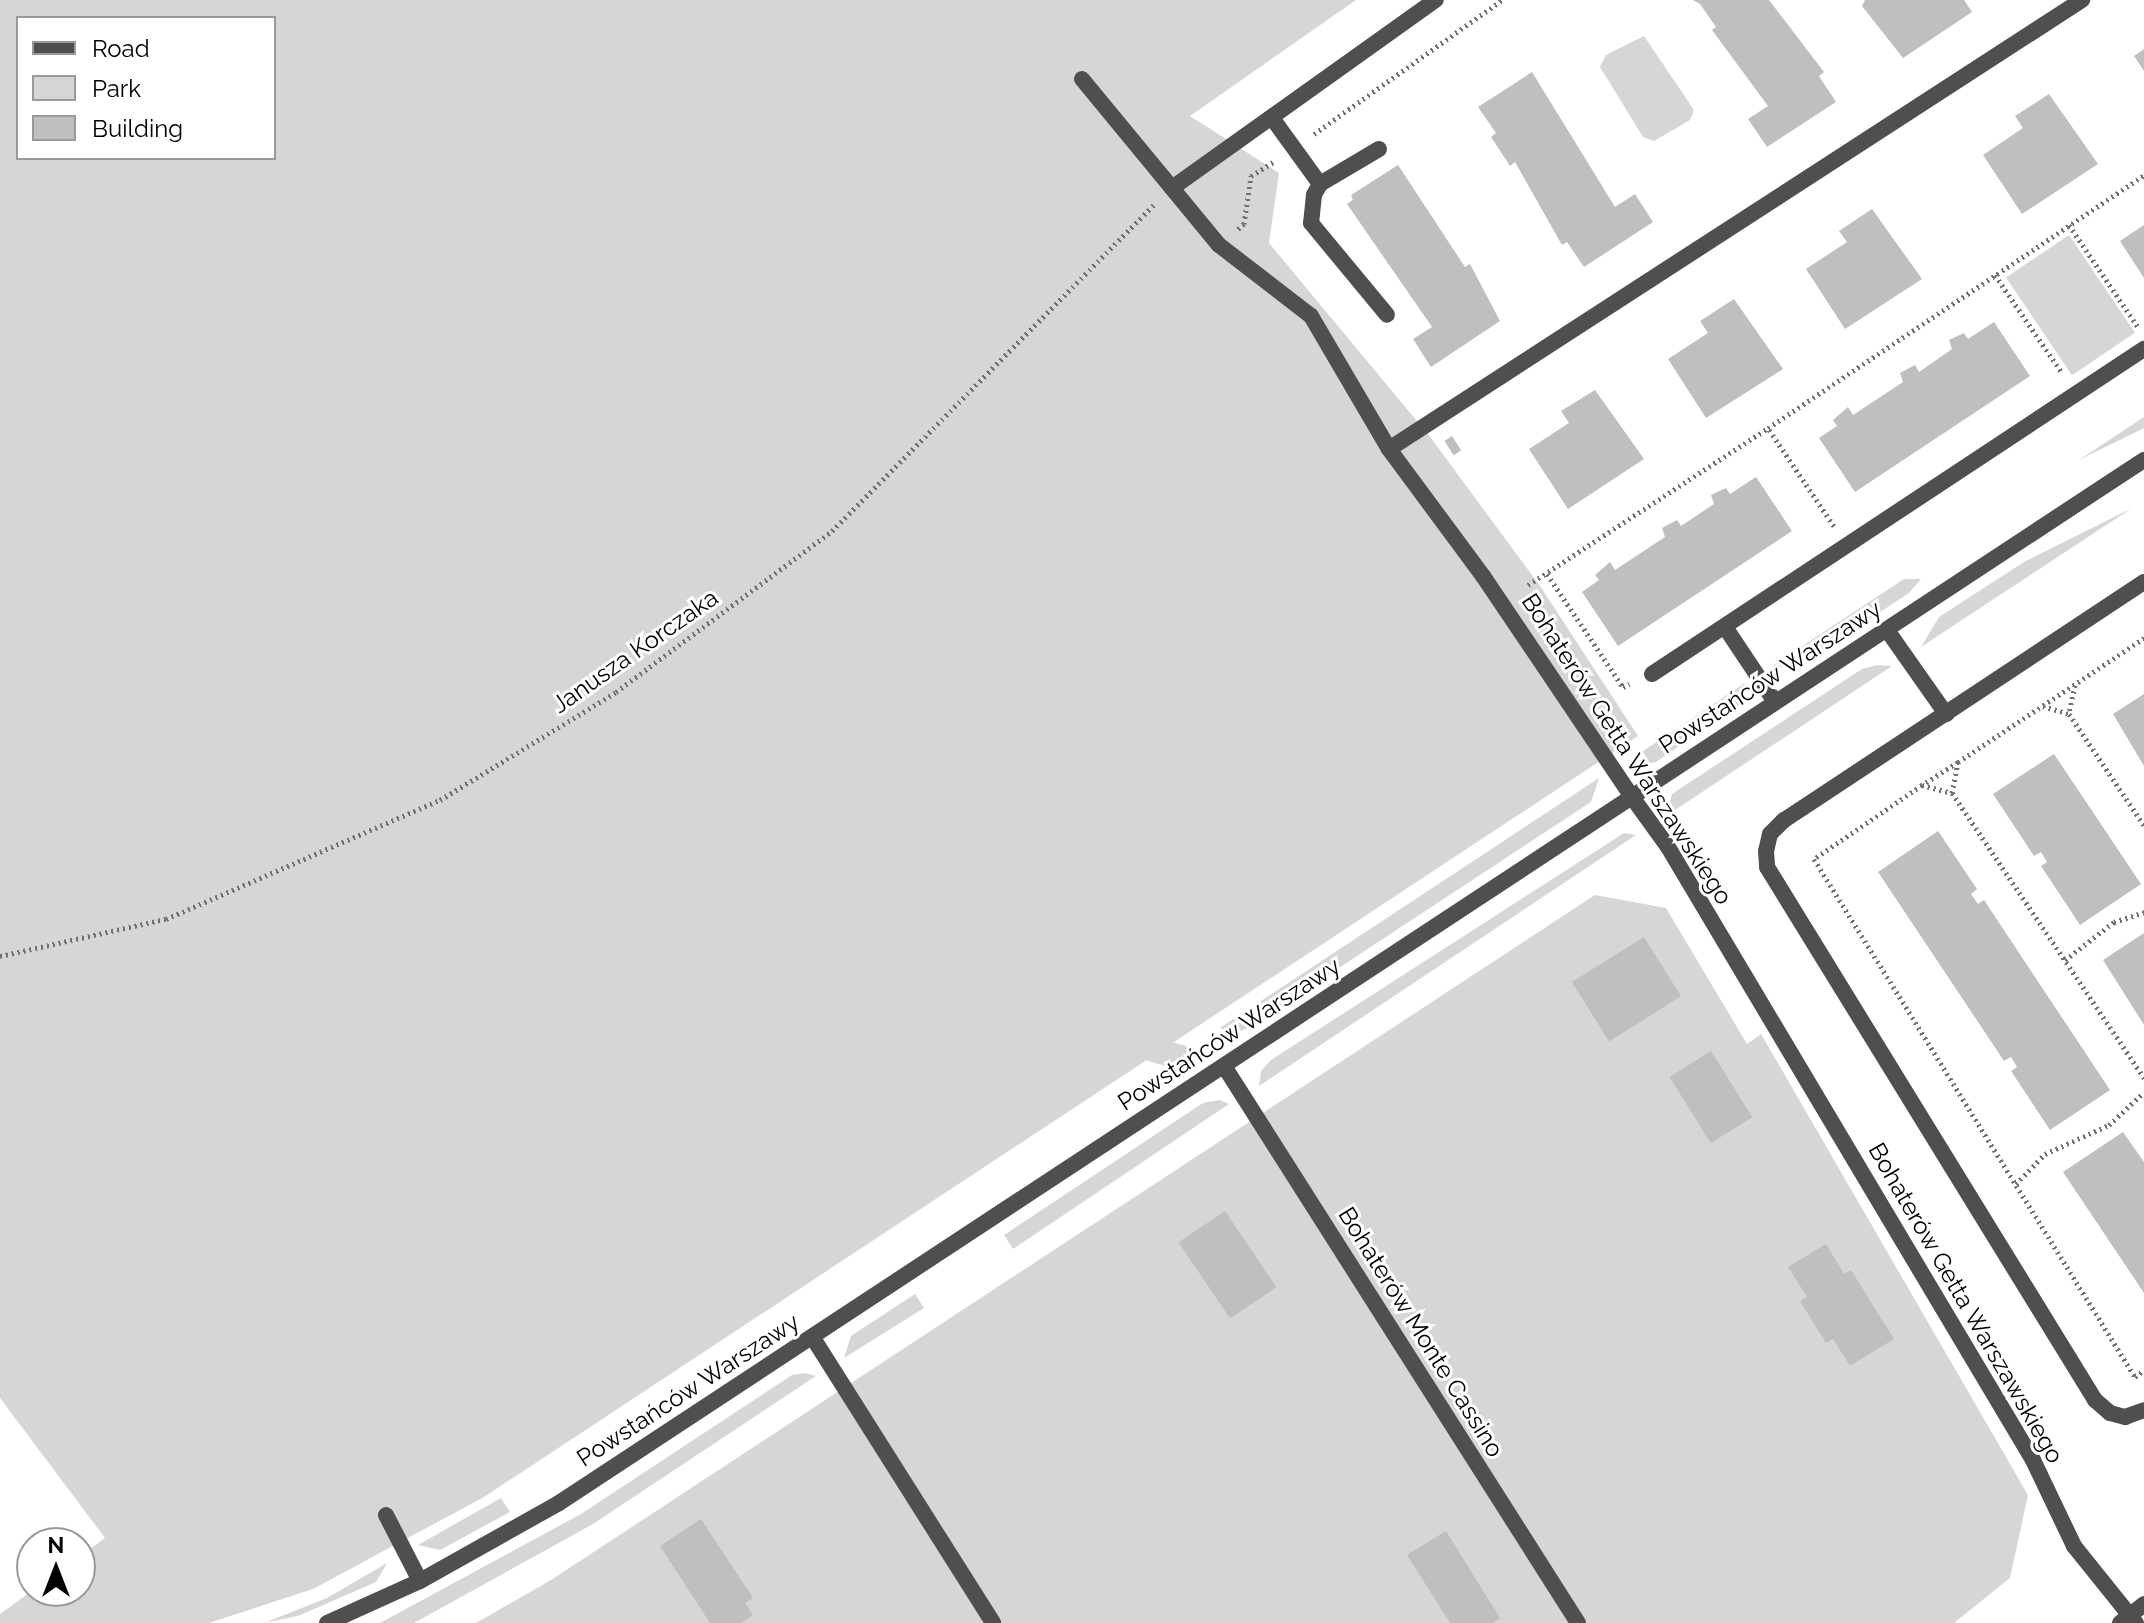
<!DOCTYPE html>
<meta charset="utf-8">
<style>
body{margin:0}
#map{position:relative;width:2144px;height:1623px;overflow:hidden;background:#fff;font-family:Raleway,sans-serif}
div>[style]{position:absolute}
.green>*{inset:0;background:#d6d6d6;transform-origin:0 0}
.building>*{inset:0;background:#bfbfbf;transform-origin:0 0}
.path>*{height:5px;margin-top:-2.5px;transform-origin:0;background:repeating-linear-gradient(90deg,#717171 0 2px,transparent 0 6px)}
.lane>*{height:16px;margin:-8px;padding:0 8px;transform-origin:8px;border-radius:8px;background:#4f4f4f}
.street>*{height:16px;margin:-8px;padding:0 8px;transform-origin:8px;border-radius:8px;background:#4f4f4f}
span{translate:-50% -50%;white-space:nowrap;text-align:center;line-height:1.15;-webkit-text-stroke:6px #fff;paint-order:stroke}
.street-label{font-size:24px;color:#000}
.legend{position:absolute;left:16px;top:16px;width:260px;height:144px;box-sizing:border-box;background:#fff;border:2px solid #999;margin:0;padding:10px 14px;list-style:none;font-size:24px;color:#000}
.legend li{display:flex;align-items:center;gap:16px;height:40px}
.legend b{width:40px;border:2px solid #999}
.north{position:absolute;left:16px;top:1527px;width:80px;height:80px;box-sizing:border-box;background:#fff;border:2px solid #999;border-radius:50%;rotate:0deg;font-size:22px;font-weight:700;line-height:32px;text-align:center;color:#000}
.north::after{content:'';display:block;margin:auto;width:28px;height:36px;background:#000;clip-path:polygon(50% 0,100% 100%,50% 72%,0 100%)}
</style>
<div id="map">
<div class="green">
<div style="clip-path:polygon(evenodd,0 0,1356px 0,1190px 116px,1279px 173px,1269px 243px,1431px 438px,1540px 586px,1638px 736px,484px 1497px,313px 1589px,209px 1623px,0 1623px,0 1614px,32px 1591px,80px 1591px,80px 1556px,105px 1538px,0 1398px,0 0,18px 18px,274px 18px,274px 158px,18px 158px,18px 18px)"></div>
<div style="clip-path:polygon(1644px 36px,1694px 110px,1690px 120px,1654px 141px,1643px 137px,1600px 67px,1606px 55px)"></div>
<div style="left:2069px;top:235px;width:118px;height:76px;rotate:56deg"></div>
<div style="clip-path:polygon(2144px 417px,2144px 428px,2079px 460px)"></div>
<div style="clip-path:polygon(2132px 508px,1921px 647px,1939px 617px,2024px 562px)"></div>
<div style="clip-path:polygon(1904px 579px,1921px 579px,1909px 593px,1794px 669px,1772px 666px)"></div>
<div style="clip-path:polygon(1877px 665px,1892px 666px,1666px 816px,1672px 794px,1862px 669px)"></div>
<div style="clip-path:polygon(1745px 683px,1741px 704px,1656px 762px,1640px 765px,1628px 761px)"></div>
<div style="clip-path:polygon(1599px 778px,1591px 802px,1246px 1029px,1233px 1033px,1220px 1028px)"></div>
<div style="clip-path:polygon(1624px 833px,1636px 835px,1259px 1086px,1261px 1071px,1271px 1060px)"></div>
<div style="clip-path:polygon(1595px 895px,1666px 908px,1747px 1044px,1761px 1034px,2028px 1495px,2010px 1578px,1954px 1623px,476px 1623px,551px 1580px)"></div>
<div style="left:1190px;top:1047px;width:25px;height:715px;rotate:106deg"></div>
<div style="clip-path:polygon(1219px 1100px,1229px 1104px,1013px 1249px,1004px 1235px,1203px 1103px)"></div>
<div style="clip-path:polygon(915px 1294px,924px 1308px,844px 1358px,851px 1336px)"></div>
<div style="clip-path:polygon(805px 1373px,816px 1376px,593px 1524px,414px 1623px,380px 1623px,581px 1514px,792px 1375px)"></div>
<div style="clip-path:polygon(501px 1498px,510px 1512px,440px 1550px,418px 1545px)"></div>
<div style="clip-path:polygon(387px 1563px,376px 1582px,298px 1616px,264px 1623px,327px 1598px)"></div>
</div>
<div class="building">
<div style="clip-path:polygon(1693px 0,1769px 0,1824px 72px,1819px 76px,1836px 102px,1767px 147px,1748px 119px,1768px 106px,1712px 30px,1716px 27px,1700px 4px)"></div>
<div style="clip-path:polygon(1865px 0,1964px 0,1972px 12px,1903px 58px,1862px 6px)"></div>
<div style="clip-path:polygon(2144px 49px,2144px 71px,2134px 56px)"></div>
<div style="clip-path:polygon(1532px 72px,1615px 207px,1635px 194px,1653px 222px,1584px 267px,1567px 242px,1562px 245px,1515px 162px,1510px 166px,1491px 137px,1496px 133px,1478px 107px)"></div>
<div style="clip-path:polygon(2049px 94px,2098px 164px,2022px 214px,1983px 155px,2023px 128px,2015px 116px)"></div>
<div style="clip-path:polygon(1398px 165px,1465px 267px,1470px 264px,1500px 321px,1431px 367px,1413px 339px,1432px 327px,1347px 204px,1353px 200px,1351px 195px)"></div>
<div style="clip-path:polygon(1872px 209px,1922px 279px,1845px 329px,1806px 269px,1847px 242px,1839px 231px)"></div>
<div style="clip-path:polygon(2144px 225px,2144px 278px,2120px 241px)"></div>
<div style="clip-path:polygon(1734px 299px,1783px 369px,1706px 418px,1668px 359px,1708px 333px,1700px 321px)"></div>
<div style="clip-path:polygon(1994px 322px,2030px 376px,1855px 492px,1819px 438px,1837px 426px,1833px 420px,1848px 407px,1853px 415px,1903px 382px,1900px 373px,1915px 365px,1919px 372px,1952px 349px,1949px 340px,1964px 333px,1968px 339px)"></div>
<div style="clip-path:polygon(1595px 390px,1644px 459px,1568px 509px,1529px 449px,1569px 423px,1561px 411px)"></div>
<div style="left:1452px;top:436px;width:17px;height:9px;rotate:57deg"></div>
<div style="clip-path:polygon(1756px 477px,1792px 531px,1618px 646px,1582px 592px,1599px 580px,1595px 575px,1610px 562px,1615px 570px,1665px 537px,1662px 528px,1677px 520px,1681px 526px,1714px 504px,1711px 495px,1726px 488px,1730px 494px)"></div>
<div style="clip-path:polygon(2144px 694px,2144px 766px,2113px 714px)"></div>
<div style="clip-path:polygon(2054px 754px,2141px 884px,2080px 925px,2041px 866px,2047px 862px,2041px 852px,2034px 856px,1993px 794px)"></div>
<div style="clip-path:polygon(1938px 831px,1977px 889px,1971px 894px,1978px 904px,1984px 900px,2110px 1090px,2050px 1130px,2011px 1071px,2017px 1067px,2011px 1057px,2004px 1061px,1878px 872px)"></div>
<div style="clip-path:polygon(2144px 933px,2144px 1025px,2103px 960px)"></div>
<div style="left:1644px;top:937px;width:70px;height:85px;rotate:58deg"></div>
<div style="left:1711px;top:1051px;width:78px;height:49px;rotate:58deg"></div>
<div style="clip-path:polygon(2123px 1132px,2144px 1162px,2144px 1293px,2063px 1172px)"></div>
<div style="left:1225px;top:1211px;width:92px;height:56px;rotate:56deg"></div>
<div style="clip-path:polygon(1826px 1244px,1844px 1274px,1851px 1270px,1894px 1339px,1850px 1366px,1833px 1339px,1826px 1343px,1800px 1301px,1807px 1297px,1788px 1267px)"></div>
<div style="clip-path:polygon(701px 1519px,753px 1598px,745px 1603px,753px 1615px,741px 1623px,710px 1623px,660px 1546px)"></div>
<div style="clip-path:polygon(1446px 1531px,1500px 1618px,1492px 1623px,1450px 1623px,1407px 1555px)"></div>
</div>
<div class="path">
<div style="left:1314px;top:134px;width:231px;rotate:-35.5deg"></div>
<div style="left:2069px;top:225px;width:123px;rotate:55.9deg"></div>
<div style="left:1238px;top:229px;width:8px;rotate:-40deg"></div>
<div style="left:1244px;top:224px;width:49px;rotate:-81.7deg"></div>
<div style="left:1251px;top:176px;width:26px;rotate:-32deg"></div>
<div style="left:1995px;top:275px;width:119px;rotate:55.6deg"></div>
<div style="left:1834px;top:526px;width:118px;rotate:-124deg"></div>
<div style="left:1768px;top:428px;width:453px;rotate:-33.9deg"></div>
<div style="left:1547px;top:574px;width:136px;rotate:56.1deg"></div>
<div style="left:1623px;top:687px;width:7px;rotate:-27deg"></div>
<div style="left:1528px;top:585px;width:287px;rotate:-33.2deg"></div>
<div style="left:2075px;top:685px;width:30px;rotate:102deg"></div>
<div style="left:2069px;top:714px;width:134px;rotate:56deg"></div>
<div style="left:2043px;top:706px;width:27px;rotate:17deg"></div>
<div style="left:1958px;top:762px;width:224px;rotate:-33.7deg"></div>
<div style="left:1922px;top:785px;width:131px;rotate:145.6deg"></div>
<div style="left:1814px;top:859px;width:609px;rotate:58.21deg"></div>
<div style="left:2135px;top:1377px;width:11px;rotate:-38deg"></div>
<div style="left:1952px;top:793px;width:32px;rotate:-79deg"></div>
<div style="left:1958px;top:762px;width:43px;rotate:147.4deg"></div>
<div style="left:1922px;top:785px;width:31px;rotate:15deg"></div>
<div style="left:1952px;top:793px;width:344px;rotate:56deg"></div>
<div style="left:0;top:956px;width:170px;rotate:-12.6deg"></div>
<div style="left:166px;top:919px;width:299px;rotate:-23.5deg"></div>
<div style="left:440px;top:800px;width:206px;rotate:-31.5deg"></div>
<div style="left:616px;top:692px;width:269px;rotate:-36.7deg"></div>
<div style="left:832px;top:531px;width:458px;rotate:-45.4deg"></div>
<div style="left:2065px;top:960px;width:62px;rotate:-37.8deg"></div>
<div style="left:2114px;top:922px;width:32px;rotate:-18deg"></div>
<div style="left:2016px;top:1184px;width:42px;rotate:-46deg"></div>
<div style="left:2045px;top:1154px;width:70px;rotate:-24.4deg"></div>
<div style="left:2109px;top:1125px;width:48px;rotate:-43.3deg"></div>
</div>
<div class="lane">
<div style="left:1272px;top:118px;width:82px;rotate:54deg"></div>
<div style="left:1379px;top:149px;width:69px;rotate:149.3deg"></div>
<div style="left:1320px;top:184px;width:13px;rotate:119deg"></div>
<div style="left:1314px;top:195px;width:28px;rotate:96deg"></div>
<div style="left:1311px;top:223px;width:119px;rotate:50.4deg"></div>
<div style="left:1389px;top:449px;width:826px;rotate:-32.94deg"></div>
<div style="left:1632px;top:797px;width:62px;rotate:54.2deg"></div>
<div style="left:1668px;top:847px;width:713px;rotate:59.23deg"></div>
<div style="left:2033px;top:1460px;width:95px;rotate:64.5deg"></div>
<div style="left:2074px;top:1546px;width:99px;rotate:51.2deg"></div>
<div style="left:386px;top:1515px;width:74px;rotate:62.7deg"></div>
<div style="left:2120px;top:1623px;width:31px;rotate:-38deg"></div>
</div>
<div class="street">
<div style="left:1082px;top:79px;width:215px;rotate:50.5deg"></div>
<div style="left:1219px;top:245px;width:116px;rotate:37.7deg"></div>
<div style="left:1311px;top:316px;width:154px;rotate:59.6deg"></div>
<div style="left:1389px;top:449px;width:158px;rotate:53.5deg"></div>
<div style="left:1483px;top:576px;width:267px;rotate:56deg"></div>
<div style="left:1172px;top:188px;width:324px;rotate:-35.5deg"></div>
<div style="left:2144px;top:582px;width:432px;rotate:146.5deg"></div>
<div style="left:1784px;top:820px;width:20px;rotate:135deg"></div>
<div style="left:1770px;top:834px;width:17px;rotate:103deg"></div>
<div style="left:1766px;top:851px;width:16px;rotate:86deg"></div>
<div style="left:1767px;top:867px;width:626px;rotate:58.39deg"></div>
<div style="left:2095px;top:1400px;width:20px;rotate:41deg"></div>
<div style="left:2110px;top:1413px;width:16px;rotate:15deg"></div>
<div style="left:2125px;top:1417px;width:20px;rotate:-20deg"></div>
<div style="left:1725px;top:627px;width:90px;rotate:56.3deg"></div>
<div style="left:1887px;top:630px;width:103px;rotate:54.9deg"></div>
<div style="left:1652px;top:674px;width:590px;rotate:-33.45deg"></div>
<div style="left:1224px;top:1066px;width:660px;rotate:57.56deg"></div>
<div style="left:813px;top:1338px;width:337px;rotate:57.7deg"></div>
<div style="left:327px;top:1623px;width:102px;rotate:-24.3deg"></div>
<div style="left:420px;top:1581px;width:159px;rotate:-29.3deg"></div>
<div style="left:559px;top:1503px;width:1897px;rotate:-33.35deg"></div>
</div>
<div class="street-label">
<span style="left:635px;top:651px;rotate:-35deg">Janusza Korczaka</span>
<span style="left:1770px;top:677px;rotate:-33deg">Powstańców Warszawy</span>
<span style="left:1627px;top:749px;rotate:57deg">Bohaterów Getta Warszawskiego</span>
<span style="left:1229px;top:1034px;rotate:-33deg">Powstańców Warszawy</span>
<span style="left:1966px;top:1303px;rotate:60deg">Bohaterów Getta Warszawskiego</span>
<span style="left:1421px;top:1332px;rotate:58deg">Bohaterów Monte Cassino</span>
<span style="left:688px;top:1390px;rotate:-33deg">Powstańców Warszawy</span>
</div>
<ul class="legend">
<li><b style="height:10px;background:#4f4f4f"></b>Road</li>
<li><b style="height:22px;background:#d6d6d6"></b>Park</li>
<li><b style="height:22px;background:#bfbfbf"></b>Building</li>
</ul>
<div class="north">N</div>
</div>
